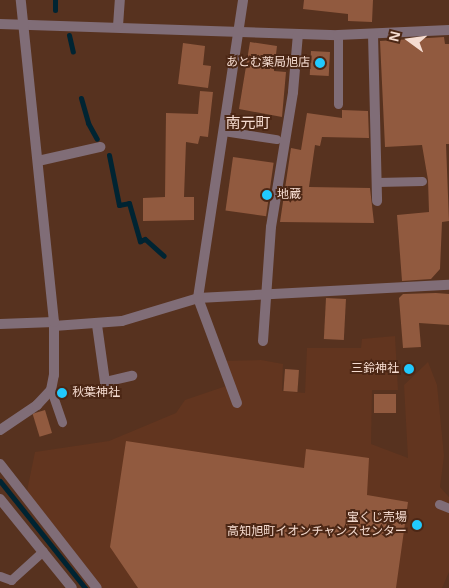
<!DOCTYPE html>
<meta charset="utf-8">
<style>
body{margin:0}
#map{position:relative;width:449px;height:588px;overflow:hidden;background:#57321f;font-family:Helvetica,"Noto Sans JP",sans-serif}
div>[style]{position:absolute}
.built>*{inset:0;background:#62351f}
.stream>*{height:5px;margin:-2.5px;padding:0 2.5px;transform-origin:2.5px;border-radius:2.5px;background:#002432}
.building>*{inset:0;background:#915a3f;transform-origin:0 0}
.service>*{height:9px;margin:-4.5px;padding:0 4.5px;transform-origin:4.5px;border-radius:4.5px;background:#806d77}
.minor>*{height:10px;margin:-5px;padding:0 5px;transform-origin:5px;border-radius:5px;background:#806d77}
.dots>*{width:14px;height:14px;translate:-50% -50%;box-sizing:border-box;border:2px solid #4c2715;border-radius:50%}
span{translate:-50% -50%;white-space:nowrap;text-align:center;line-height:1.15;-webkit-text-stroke:4px #4c2715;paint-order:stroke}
.poi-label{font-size:12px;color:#f5dcd1}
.right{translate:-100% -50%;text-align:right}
.left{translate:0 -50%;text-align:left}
.quarter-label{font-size:15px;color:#f5dcd1}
.north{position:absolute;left:384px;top:15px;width:50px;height:50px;-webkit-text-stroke:4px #4c2715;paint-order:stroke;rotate:284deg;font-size:14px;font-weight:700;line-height:20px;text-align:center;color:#f5dcd1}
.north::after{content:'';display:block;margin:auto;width:18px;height:22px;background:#f5dcd1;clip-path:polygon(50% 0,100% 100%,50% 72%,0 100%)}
</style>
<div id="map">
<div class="built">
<div style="clip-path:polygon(395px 336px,398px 390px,372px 390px,371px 444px,408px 458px,404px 385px,428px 362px,437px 385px,444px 456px,440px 487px,449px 497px,449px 572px,442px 588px,99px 588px,27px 491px,35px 452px,109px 441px,176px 413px,185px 400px,232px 384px,223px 361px,261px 360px,283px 364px,282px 391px,305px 393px,307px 348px,361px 348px,362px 339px)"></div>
</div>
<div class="stream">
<div style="left:55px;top:0;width:10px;rotate:90deg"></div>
<div style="left:69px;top:35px;width:17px;rotate:77deg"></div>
<div style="left:81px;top:98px;width:26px;rotate:74deg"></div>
<div style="left:88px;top:123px;width:18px;rotate:61deg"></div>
<div style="left:109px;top:155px;width:51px;rotate:78.7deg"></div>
<div style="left:119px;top:205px;width:10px;rotate:-11deg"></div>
<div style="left:129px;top:203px;width:40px;rotate:74deg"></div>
<div style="left:140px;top:241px;width:5px;rotate:-22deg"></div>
<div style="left:145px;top:239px;width:25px;rotate:42deg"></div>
<div style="left:0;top:481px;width:137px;rotate:51.5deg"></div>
</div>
<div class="building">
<div style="clip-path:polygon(304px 0,373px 0,372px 22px,348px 21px,348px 14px,303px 9px)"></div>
<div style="clip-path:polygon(444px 37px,445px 44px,449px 44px,449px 144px,446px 144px,449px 221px,442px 222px,440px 269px,431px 279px,402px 281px,397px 215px,429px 212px,428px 180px,422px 145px,385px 147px,380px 41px)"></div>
<div style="clip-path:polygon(250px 42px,277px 46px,274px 71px,286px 72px,282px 117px,239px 109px)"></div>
<div style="clip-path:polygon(183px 43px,205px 46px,203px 65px,211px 66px,208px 88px,178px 84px)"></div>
<div style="left:311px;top:51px;width:19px;height:24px;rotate:3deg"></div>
<div style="clip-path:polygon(200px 91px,213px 92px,208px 137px,200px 136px,198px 144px,186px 142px,184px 197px,194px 197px,194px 220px,143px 221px,143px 198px,165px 197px,166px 113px,198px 114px)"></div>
<div style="clip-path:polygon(342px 110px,368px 111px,369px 138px,322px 137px,320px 146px,315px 145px,309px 187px,370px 188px,374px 223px,280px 222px,291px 148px,301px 150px,307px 113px,342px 118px)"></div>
<div style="left:233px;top:157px;width:41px;height:54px;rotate:8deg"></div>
<div style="clip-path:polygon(436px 293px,449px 294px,449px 325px,419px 323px,421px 347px,403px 348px,399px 298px,403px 294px)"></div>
<div style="left:326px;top:298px;width:20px;height:41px;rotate:3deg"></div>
<div style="left:285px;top:369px;width:14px;height:22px;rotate:4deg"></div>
<div style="left:396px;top:394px;width:19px;height:22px;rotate:90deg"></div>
<div style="left:45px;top:410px;width:24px;height:13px;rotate:73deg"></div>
<div style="clip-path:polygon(126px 441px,304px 468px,306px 449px,369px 458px,367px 495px,408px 502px,396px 588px,138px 588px,110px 547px)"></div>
</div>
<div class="service">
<div style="left:338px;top:35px;width:69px;rotate:90deg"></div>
<div style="left:223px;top:131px;width:54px;rotate:8.6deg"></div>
<div style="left:377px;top:182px;width:45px;rotate:-1.3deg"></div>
<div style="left:51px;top:390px;width:34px;rotate:71deg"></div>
<div style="left:439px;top:504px;width:11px;rotate:22deg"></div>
<div style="left:0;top:576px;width:12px;rotate:20deg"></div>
<div style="left:11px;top:580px;width:43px;rotate:-42.2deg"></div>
</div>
<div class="minor">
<div style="left:0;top:24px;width:338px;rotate:1.9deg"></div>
<div style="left:338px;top:35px;width:111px;rotate:-2.6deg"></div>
<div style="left:118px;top:26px;width:26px;rotate:-86deg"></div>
<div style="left:373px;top:34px;width:167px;rotate:88.6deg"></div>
<div style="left:38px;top:161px;width:64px;rotate:-12.7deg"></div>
<div style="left:0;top:324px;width:54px;rotate:-2.1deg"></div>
<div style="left:97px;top:325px;width:58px;rotate:82deg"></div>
<div style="left:105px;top:382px;width:28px;rotate:-13deg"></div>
<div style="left:54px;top:326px;width:68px;rotate:-4.2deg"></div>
<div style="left:122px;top:321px;width:79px;rotate:-16.8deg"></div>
<div style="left:198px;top:298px;width:251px;rotate:-3deg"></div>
<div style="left:263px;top:341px;width:114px;rotate:-86deg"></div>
<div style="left:271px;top:227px;width:137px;rotate:-80.7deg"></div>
<div style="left:293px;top:92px;width:58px;rotate:-85.1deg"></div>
<div style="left:237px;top:403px;width:112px;rotate:-110.4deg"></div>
<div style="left:198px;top:298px;width:301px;rotate:-81.4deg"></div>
<div style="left:0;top:430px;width:45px;rotate:-34deg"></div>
<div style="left:37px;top:405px;width:21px;rotate:-47deg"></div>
<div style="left:51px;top:390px;width:15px;rotate:-79deg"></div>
<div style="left:54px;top:375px;width:53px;rotate:-90deg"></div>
<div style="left:54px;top:322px;width:324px;rotate:-95.9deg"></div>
<div style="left:0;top:464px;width:157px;rotate:52deg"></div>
<div style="left:0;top:499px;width:114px;rotate:51deg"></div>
</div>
<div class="dots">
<div style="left:320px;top:63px;background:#21c9fd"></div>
<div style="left:267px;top:195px;background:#21c9fd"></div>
<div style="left:409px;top:369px;background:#21c9fd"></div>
<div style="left:62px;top:393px;background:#21c9fd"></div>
<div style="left:417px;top:525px;background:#21c9fd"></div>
</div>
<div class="poi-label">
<span class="right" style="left:310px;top:63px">あとむ薬局旭店</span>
<span class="left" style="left:277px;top:195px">地蔵</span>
<span class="right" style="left:399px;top:369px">三鈴神社</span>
<span class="left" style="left:72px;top:393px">秋葉神社</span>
<span class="right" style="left:407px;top:525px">宝くじ売場<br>高知旭町イオンチャンスセンター</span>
</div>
<div class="quarter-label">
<span style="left:248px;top:123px">南元町</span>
</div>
<div class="north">N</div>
</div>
